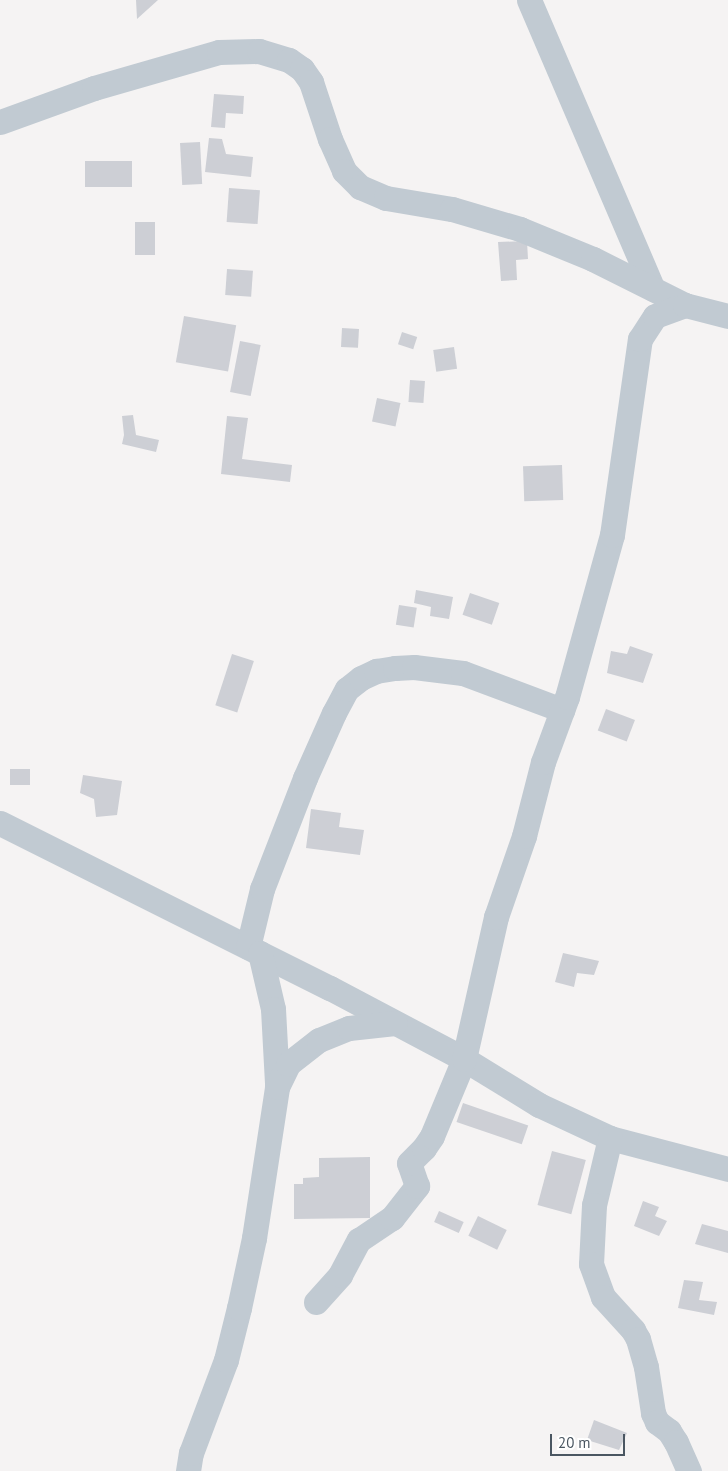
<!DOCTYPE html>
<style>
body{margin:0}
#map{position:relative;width:728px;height:1471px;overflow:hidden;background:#f5f3f3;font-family:"PT Sans",sans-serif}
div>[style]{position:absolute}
.building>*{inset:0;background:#cdcfd5;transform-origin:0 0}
.minor>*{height:25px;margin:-12.5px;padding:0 12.5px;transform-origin:12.5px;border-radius:12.5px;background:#c1cad2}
span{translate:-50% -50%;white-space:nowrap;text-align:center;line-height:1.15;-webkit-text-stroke:5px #fff;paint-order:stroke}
.scale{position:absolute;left:550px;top:1434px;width:75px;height:22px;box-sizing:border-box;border:2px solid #4a5661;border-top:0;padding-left:6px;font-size:15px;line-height:18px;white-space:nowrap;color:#4a5661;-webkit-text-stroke:4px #fff;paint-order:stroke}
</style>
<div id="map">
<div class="building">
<div style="clip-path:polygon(136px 0,158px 0,137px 19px)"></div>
<div style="clip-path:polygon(214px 94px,244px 96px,243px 114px,226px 113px,225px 128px,211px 127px)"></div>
<div style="clip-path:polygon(209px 138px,222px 139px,226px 154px,253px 157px,251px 177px,205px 172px)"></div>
<div style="left:200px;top:142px;width:42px;height:20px;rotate:87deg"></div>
<div style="left:85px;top:161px;width:47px;height:26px"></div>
<div style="left:229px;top:188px;width:31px;height:34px;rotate:4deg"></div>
<div style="left:135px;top:222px;width:20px;height:33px"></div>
<div style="clip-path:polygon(527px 241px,528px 259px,516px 260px,517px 280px,501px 281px,498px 242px)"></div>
<div style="left:227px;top:269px;width:26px;height:26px;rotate:4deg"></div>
<div style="left:184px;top:316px;width:53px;height:47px;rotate:10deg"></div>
<div style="left:342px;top:328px;width:17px;height:19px;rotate:3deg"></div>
<div style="left:402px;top:332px;width:16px;height:13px;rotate:18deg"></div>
<div style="left:240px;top:341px;width:21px;height:52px;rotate:11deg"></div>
<div style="left:454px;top:347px;width:22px;height:21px;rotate:82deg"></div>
<div style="left:410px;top:380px;width:15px;height:22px;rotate:4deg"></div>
<div style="left:377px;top:398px;width:24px;height:24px;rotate:12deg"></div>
<div style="clip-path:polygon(133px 415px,136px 435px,159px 440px,156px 452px,122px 444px,124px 435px,122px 416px)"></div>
<div style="clip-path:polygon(227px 416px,248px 418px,242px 459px,292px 465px,290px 482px,221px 474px)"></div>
<div style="left:562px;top:465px;width:35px;height:39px;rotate:88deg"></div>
<div style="clip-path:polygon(416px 590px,453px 597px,449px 619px,430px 616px,431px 607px,414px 603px)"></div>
<div style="left:470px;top:593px;width:31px;height:23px;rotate:19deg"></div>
<div style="left:399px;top:605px;width:18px;height:20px;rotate:9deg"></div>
<div style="clip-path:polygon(630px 646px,653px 654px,643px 683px,607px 673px,611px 651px,627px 654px)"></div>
<div style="left:232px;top:654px;width:23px;height:54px;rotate:18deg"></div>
<div style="left:606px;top:709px;width:31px;height:23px;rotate:21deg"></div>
<div style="left:10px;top:769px;width:20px;height:16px"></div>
<div style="clip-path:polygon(83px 775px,122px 781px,117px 815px,96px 817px,94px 799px,80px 793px)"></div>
<div style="clip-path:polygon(311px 809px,341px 813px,339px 827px,364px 830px,360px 855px,306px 848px)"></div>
<div style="clip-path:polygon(563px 953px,599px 961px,594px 975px,577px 973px,574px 987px,555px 982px)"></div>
<div style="left:463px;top:1103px;width:69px;height:20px;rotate:19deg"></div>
<div style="left:552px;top:1151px;width:35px;height:56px;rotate:15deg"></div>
<div style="clip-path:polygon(370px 1157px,370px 1218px,294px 1219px,294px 1184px,303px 1184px,303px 1178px,319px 1177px,319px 1158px)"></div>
<div style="clip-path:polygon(643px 1201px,659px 1207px,655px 1216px,667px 1221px,659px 1236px,634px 1226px)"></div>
<div style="left:439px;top:1211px;width:27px;height:12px;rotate:24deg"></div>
<div style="left:478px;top:1216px;width:32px;height:22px;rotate:26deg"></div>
<div style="clip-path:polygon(702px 1224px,728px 1231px,728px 1253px,695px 1244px)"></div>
<div style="clip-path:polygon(684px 1280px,703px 1282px,699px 1300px,717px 1302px,714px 1315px,678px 1308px)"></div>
<div style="clip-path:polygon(594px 1420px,627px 1433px,619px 1450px,587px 1440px)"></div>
</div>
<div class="minor">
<div style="left:529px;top:0;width:314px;rotate:66.8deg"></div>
<div style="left:0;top:122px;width:100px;rotate:-19.9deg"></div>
<div style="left:94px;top:88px;width:130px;rotate:-16.1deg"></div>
<div style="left:219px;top:52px;width:40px;rotate:-1.4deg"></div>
<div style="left:259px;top:51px;width:31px;rotate:17deg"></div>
<div style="left:289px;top:60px;width:16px;rotate:35deg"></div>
<div style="left:302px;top:69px;width:16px;rotate:55deg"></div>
<div style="left:311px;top:82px;width:60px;rotate:71.6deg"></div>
<div style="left:330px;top:139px;width:35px;rotate:66deg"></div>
<div style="left:344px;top:171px;width:23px;rotate:45deg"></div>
<div style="left:360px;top:187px;width:28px;rotate:23deg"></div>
<div style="left:386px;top:198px;width:67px;rotate:9.5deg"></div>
<div style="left:452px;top:209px;width:71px;rotate:16.4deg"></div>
<div style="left:520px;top:229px;width:79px;rotate:22.3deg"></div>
<div style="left:593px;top:259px;width:103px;rotate:26.6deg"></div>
<div style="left:0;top:823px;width:369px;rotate:26.6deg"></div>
<div style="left:330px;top:988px;width:152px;rotate:27.9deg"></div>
<div style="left:464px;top:1059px;width:88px;rotate:31.5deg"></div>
<div style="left:539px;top:1105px;width:78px;rotate:24.9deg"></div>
<div style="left:610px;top:1138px;width:122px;rotate:14.7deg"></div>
<div style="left:248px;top:947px;width:60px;rotate:-76.4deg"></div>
<div style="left:262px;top:889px;width:119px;rotate:-68.8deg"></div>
<div style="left:305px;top:778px;width:71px;rotate:-66deg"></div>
<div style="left:334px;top:713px;width:27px;rotate:-62deg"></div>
<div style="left:347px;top:689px;width:18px;rotate:-38deg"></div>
<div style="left:361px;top:678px;width:17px;rotate:-25deg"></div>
<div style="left:376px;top:671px;width:19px;rotate:-9deg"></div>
<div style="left:395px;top:668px;width:19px;rotate:-3deg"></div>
<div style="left:414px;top:667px;width:49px;rotate:7deg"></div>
<div style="left:463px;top:673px;width:106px;rotate:20.5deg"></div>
<div style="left:260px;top:953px;width:57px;rotate:76.9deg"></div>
<div style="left:273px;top:1009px;width:75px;rotate:86.9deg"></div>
<div style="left:610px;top:1138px;width:69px;rotate:103.4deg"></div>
<div style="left:594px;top:1205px;width:59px;rotate:92.9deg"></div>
<div style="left:591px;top:1264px;width:35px;rotate:70deg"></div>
<div style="left:603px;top:1297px;width:45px;rotate:47.7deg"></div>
<div style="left:633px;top:1330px;width:10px;rotate:61deg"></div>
<div style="left:638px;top:1339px;width:29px;rotate:74deg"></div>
<div style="left:646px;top:1367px;width:47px;rotate:81.3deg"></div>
<div style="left:653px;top:1413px;width:10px;rotate:66deg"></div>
<div style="left:657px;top:1422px;width:15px;rotate:37deg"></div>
<div style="left:669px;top:1431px;width:13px;rotate:58deg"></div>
<div style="left:676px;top:1442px;width:32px;rotate:66deg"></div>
<div style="left:316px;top:1302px;width:36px;rotate:-48deg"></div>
<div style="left:340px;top:1275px;width:40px;rotate:-62deg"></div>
<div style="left:359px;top:1240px;width:40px;rotate:-34deg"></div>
<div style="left:392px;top:1218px;width:41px;rotate:-52deg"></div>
<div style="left:417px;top:1186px;width:24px;rotate:-109deg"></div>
<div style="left:409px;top:1163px;width:21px;rotate:-45deg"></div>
<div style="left:424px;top:1148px;width:14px;rotate:-56deg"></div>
<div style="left:432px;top:1136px;width:83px;rotate:-67.4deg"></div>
<div style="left:464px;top:1059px;width:146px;rotate:-77.3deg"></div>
<div style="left:496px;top:917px;width:86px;rotate:-70.9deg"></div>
<div style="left:524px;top:836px;width:76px;rotate:-75.6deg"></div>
<div style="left:543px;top:762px;width:69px;rotate:-69.7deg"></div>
<div style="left:567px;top:697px;width:168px;rotate:-74.5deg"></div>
<div style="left:612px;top:535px;width:198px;rotate:-81.9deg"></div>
<div style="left:640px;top:339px;width:27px;rotate:-57deg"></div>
<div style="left:655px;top:316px;width:32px;rotate:-20deg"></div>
<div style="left:685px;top:305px;width:44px;rotate:14.3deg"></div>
<div style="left:188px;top:1471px;width:18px;rotate:-81deg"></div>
<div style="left:191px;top:1453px;width:99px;rotate:-69.4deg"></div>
<div style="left:226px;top:1360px;width:54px;rotate:-76deg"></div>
<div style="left:239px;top:1308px;width:72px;rotate:-77.9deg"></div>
<div style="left:254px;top:1238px;width:153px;rotate:-81.3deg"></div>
<div style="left:277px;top:1087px;width:25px;rotate:-64deg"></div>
<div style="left:288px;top:1064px;width:39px;rotate:-38deg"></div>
<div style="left:319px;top:1040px;width:32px;rotate:-22deg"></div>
<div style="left:349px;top:1028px;width:46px;rotate:-6.2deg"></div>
</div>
<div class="scale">20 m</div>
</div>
